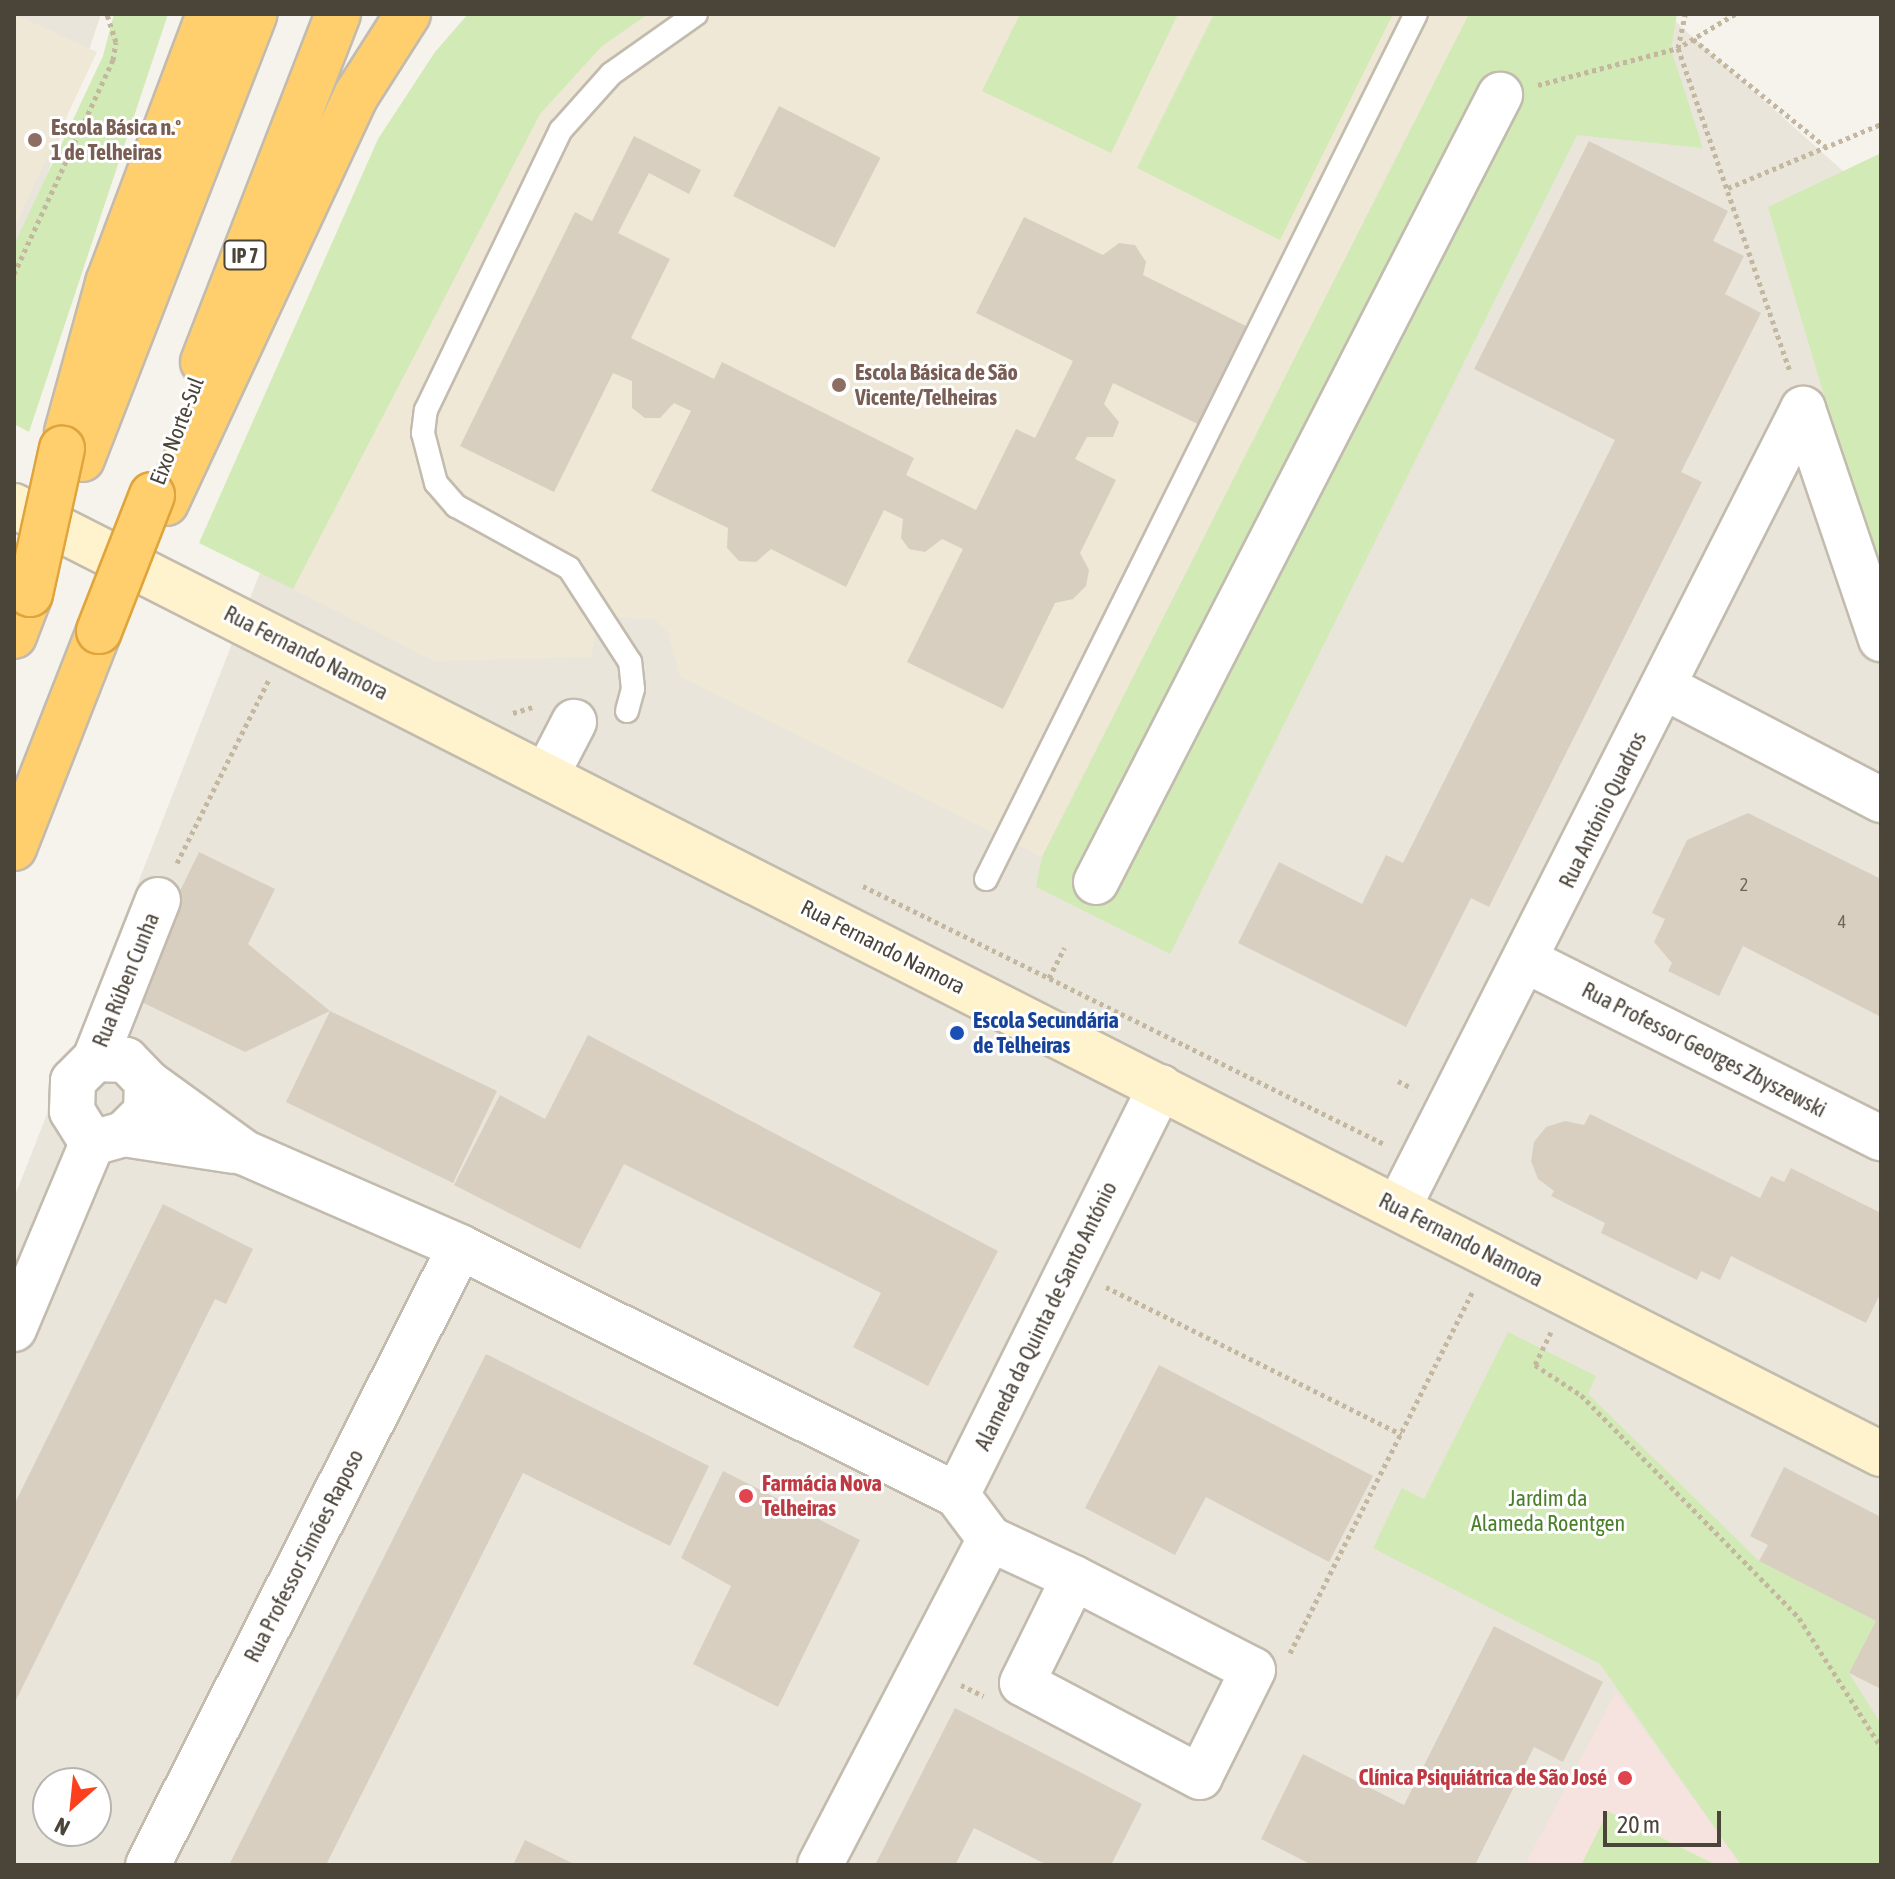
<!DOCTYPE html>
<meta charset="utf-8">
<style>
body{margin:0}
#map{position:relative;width:1895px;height:1879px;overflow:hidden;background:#f6f3ec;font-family:"Asap Condensed",sans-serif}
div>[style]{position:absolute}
.residential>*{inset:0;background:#eae5da}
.education>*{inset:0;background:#efe8d6}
.medical>*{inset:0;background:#f6e3e0}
.green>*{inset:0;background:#d2eab5}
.building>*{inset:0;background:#d8cfc1;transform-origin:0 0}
.path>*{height:5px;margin-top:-2.5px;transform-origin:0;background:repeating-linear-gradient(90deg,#c4b79f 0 4px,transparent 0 8px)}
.roads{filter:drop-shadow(2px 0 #c2bbae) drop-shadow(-2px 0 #c2bbae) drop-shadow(0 2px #c2bbae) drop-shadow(0 -2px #c2bbae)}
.lane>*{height:22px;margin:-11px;padding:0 11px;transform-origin:11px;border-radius:11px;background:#fff}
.street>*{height:44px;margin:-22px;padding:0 22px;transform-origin:22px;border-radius:22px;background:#fff}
.secondary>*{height:44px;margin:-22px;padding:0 22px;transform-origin:22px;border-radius:22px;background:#fff3cd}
.highway>*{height:44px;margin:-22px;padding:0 22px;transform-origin:22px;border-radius:22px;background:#ffcf6e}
.bridges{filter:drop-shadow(2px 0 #e0a43c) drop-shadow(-2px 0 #e0a43c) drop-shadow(0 2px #e0a43c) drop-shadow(0 -2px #e0a43c)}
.highway-bridge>*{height:44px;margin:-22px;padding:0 22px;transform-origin:22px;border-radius:22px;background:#ffcf6e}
.dots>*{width:22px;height:22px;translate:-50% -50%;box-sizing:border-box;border:4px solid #fff;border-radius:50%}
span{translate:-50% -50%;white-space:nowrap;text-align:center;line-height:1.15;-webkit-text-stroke:6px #fff;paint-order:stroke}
.number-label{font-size:18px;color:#6e675b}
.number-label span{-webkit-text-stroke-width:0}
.shield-label span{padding:2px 6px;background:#fff;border:2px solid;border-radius:6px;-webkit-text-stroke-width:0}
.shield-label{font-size:20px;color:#4b4439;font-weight:700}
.education-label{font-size:22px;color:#785e54;font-weight:700}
.left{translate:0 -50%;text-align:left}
.street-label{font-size:22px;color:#4b4439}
.transit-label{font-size:22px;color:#164399;font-weight:700}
.health-label{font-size:22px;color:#be3a42;font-weight:700}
.right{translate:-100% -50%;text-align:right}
.park-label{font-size:22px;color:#4a7f2a}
.frame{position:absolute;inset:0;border:16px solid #4b4439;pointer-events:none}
.north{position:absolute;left:32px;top:1767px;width:80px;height:80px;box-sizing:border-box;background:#fff;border:2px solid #b7b4b0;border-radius:50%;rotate:207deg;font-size:22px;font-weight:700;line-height:32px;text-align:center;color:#4b4439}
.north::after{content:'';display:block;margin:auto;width:28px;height:36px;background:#fc3f1d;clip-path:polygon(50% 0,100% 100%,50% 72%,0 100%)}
.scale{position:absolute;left:1603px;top:1811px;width:118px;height:36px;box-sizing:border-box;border:4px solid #4b4439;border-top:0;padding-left:10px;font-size:24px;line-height:28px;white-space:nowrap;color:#4b4439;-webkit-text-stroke:6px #fff;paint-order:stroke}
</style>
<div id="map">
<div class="residential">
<div style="clip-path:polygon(14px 14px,101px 14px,14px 274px)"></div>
<div style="clip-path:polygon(evenodd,605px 14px,1667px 14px,1881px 205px,1881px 1865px,14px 1865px,14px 1198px,414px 181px,605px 14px,48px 1783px,96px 1783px,96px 1831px,48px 1831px,48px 1783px)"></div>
</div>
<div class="education">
<div style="clip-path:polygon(14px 14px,97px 52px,14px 228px)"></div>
<div style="clip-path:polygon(648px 14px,1469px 14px,1042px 857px,681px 677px,668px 633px,654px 619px,619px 617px,595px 636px,591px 657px,434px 661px,293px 589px,540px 114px,602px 46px)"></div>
</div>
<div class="medical">
<div style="clip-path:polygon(1616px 1692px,1741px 1865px,1525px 1865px)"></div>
</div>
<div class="green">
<div style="clip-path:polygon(114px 14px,168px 14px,29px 432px,14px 424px,14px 245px,103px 56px)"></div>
<div style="clip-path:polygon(468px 14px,648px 14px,602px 46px,540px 114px,293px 589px,199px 543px,378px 139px,435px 52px)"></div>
<div style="clip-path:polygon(1020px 14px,1178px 14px,1111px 153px,982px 91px)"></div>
<div style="clip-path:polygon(1214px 14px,1393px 14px,1280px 240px,1137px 168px)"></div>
<div style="clip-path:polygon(1469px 14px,1677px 14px,1671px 49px,1703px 148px,1577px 135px,1170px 954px,1036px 887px,1042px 857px)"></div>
<div style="clip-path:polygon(1881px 153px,1881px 587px,1768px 207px)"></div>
<div style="clip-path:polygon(1508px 1332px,1596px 1376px,1588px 1394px,1759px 1561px,1876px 1621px,1849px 1673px,1881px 1724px,1881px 1865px,1741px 1865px,1600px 1664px,1373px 1548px,1402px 1488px,1424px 1499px)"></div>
<div style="clip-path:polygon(1608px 1811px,1716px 1865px,1581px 1865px)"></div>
</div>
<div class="building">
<div style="left:779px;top:106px;width:114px;height:101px;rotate:27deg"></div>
<div style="clip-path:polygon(634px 136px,701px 170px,689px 194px,649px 173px,618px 233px,670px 259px,631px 338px,714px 379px,722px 362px,914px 458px,906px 475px,976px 510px,1016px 429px,1035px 438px,1073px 361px,976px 313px,1024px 217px,1103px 255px,1119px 243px,1135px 245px,1146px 262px,1143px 275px,1254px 330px,1206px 428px,1113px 383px,1104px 404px,1119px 422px,1113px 437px,1087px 437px,1075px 459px,1116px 480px,1080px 553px,1089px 570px,1086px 586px,1073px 599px,1055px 603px,1003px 709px,907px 662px,963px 549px,942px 539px,925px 552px,909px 549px,901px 538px,903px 519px,884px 510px,846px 587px,771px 549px,756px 562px,739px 561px,727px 548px,728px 528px,651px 491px,691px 411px,674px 403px,660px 418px,645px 418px,632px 408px,632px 381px,613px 373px,554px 492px,460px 446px,575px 212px,592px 221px)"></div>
<div style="clip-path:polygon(1589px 141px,1728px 211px,1713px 241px,1744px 256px,1725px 294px,1761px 313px,1681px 472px,1702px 482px,1489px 907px,1471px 898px,1406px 1027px,1238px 943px,1279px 862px,1362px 904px,1386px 855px,1403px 863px,1615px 440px,1474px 369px)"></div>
<div style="clip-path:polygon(1748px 813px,1881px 879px,1881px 1017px,1743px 946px,1719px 996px,1668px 971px,1672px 963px,1654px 942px,1665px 919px,1652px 913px,1687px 840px)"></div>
<div style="clip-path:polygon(199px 852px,275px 889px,248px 944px,330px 1011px,497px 1091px,453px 1183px,286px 1102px,330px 1011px,245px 1052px,129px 996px)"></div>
<div style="clip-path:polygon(588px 1035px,998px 1251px,928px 1386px,853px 1347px,881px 1293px,624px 1164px,580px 1249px,454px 1185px,500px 1095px,545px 1119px)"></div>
<div style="clip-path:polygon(1590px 1114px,1760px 1198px,1771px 1176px,1784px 1182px,1791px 1168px,1881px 1213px,1881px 1292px,1866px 1323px,1731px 1256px,1720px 1280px,1701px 1271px,1697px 1280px,1601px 1233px,1605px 1223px,1551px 1196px,1554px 1191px,1538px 1179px,1531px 1161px,1534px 1142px,1546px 1127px,1565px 1121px,1584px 1125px)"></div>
<div style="clip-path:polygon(163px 1204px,253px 1249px,226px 1304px,215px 1299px,14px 1704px,14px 1505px)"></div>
<div style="clip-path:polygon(486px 1354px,709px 1466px,670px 1546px,523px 1473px,326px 1865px,229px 1865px)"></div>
<div style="clip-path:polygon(1159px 1365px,1373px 1476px,1329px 1562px,1206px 1497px,1175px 1555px,1085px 1508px)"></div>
<div style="clip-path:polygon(1784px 1467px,1881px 1517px,1881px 1689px,1849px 1673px,1876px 1621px,1759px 1561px,1768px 1545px,1750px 1536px)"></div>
<div style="clip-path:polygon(723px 1471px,860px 1540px,778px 1707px,693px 1664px,731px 1586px,681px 1558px)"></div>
<div style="clip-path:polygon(1494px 1626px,1603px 1682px,1563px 1762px,1534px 1747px,1475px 1865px,1312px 1865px,1261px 1839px,1303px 1754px,1404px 1805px)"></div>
<div style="clip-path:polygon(955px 1708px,1142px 1804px,1111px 1865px,1047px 1865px,974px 1828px,955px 1865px,875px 1865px)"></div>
<div style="clip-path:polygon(525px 1840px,576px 1865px,513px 1865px)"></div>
</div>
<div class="path">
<div style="left:1735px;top:14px;width:66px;rotate:149.2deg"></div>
<div style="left:1678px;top:48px;width:342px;rotate:70.9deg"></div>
<div style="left:1693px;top:39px;width:171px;rotate:39.1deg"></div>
<div style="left:1538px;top:85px;width:145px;rotate:-14.8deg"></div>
<div style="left:1678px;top:48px;width:35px;rotate:-78deg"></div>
<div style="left:1728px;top:188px;width:166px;rotate:-22.7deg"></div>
<div style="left:14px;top:274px;width:236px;rotate:-65.2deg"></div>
<div style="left:113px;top:60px;width:18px;rotate:-81deg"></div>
<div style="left:116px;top:42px;width:29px;rotate:-108deg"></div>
<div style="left:513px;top:713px;width:21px;rotate:-17deg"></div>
<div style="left:177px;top:863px;width:206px;rotate:-63.4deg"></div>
<div style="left:863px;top:886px;width:581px;rotate:26.34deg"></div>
<div style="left:1049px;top:978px;width:34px;rotate:-63deg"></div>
<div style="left:1398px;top:1081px;width:16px;rotate:27deg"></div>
<div style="left:1106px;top:1287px;width:330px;rotate:26.5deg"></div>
<div style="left:1551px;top:1332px;width:37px;rotate:116deg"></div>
<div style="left:1535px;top:1365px;width:55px;rotate:33.1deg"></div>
<div style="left:1581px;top:1395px;width:312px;rotate:45.6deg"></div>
<div style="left:1799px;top:1618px;width:153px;rotate:57.6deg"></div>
<div style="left:1290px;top:1653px;width:406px;rotate:-63.2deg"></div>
<div style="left:961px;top:1685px;width:25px;rotate:26deg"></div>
</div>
<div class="roads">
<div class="lane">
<div style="left:627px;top:711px;width:23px;rotate:-75deg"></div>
<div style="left:633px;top:689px;width:27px;rotate:-96deg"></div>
<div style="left:630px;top:662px;width:112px;rotate:-123deg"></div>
<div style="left:569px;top:568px;width:129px;rotate:-151.2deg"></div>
<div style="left:456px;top:506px;width:30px;rotate:-131deg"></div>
<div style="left:436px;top:483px;width:52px;rotate:-104.6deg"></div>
<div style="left:423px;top:433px;width:23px;rotate:-83deg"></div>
<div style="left:426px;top:410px;width:311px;rotate:-64.3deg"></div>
<div style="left:561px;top:130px;width:75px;rotate:-48.2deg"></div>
<div style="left:611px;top:74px;width:104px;rotate:-35.2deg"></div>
<div style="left:986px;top:879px;width:966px;rotate:-63.57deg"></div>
</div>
<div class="street">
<div style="left:1803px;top:409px;width:243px;rotate:71.3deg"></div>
<div style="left:1664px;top:687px;width:245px;rotate:27.5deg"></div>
<div style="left:546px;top:776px;width:61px;rotate:-62.6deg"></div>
<div style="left:1096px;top:882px;width:885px;rotate:-62.83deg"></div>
<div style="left:1527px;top:961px;width:396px;rotate:26.6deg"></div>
<div style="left:95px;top:1059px;width:31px;rotate:2deg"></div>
<div style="left:126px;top:1060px;width:30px;rotate:46deg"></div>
<div style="left:147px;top:1082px;width:30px;rotate:92deg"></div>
<div style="left:146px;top:1112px;width:31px;rotate:135deg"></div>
<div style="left:124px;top:1134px;width:33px;rotate:164deg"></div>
<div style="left:92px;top:1143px;width:38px;rotate:-122deg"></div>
<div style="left:72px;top:1111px;width:30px;rotate:-88deg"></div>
<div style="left:73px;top:1081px;width:31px;rotate:-45deg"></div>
<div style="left:95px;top:1059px;width:171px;rotate:-68.4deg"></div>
<div style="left:147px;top:1082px;width:121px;rotate:35.9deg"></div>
<div style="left:245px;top:1153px;width:235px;rotate:23.6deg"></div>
<div style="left:460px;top:1247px;width:555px;rotate:26.52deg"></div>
<div style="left:957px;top:1495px;width:55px;rotate:53.1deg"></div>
<div style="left:990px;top:1539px;width:93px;rotate:24.9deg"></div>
<div style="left:1074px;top:1578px;width:201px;rotate:27.2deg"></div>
<div style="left:1253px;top:1670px;width:119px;rotate:116.4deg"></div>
<div style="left:1200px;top:1777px;width:201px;rotate:-152.2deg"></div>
<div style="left:1022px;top:1683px;width:117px;rotate:-63.7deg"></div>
<div style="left:124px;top:1134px;width:111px;rotate:8.8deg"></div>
<div style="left:1398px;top:1208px;width:896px;rotate:-63.12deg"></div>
<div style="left:14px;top:1329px;width:202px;rotate:-67.2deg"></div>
<div style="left:957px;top:1495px;width:456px;rotate:-63.5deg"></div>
<div style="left:148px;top:1865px;width:692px;rotate:-63.21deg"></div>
<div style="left:820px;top:1865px;width:368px;rotate:-62.5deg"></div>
</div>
<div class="secondary">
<div style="left:14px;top:506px;width:2094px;rotate:26.92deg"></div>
</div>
<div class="highway">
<div style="left:203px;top:362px;width:373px;rotate:-68.8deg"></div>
<div style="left:67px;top:432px;width:155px;rotate:-74.6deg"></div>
<div style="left:108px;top:283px;width:287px;rotate:-69.4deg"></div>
<div style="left:82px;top:459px;width:477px;rotate:-68.8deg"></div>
<div style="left:166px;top:503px;width:451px;rotate:-65deg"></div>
<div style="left:357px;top:94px;width:95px;rotate:-57.5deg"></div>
<div style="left:14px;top:636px;width:45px;rotate:-69.1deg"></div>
<div style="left:14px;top:848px;width:233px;rotate:-68.6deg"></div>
</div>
</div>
<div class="bridges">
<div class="highway-bridge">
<div style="left:30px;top:594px;width:149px;rotate:-77.6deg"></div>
<div style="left:99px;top:631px;width:146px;rotate:-68.7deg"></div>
</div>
</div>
<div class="dots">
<div style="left:35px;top:140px;background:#8d6e63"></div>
<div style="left:839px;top:385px;background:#8d6e63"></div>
<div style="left:957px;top:1033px;background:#1a4fb4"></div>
<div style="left:746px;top:1496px;background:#e0444e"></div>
<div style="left:1625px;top:1778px;background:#e0444e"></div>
</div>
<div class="number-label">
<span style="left:1744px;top:885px">2</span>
<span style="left:1842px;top:922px">4</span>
</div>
<div class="shield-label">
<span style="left:245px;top:255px">IP 7</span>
</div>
<div class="education-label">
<span class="left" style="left:51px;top:140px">Escola Básica n.º<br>1 de Telheiras</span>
<span class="left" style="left:855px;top:385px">Escola Básica de São<br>Vicente/Telheiras</span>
</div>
<div class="street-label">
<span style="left:177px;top:431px;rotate:-69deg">Eixo Norte-Sul</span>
<span style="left:306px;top:653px;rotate:27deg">Rua Fernando Namora</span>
<span style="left:1603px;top:810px;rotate:-64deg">Rua António Quadros</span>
<span style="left:883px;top:947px;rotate:27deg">Rua Fernando Namora</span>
<span style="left:126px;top:980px;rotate:-68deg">Rua Rúben Cunha</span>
<span style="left:1704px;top:1050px;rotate:27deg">Rua Professor Georges Zbyszewski</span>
<span style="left:1461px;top:1240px;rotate:27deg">Rua Fernando Namora</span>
<span style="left:1046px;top:1316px;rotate:-64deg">Alameda da Quinta de Santo António</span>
<span style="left:304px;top:1556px;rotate:-63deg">Rua Professor Simões Raposo</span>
</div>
<div class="transit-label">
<span class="left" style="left:973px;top:1033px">Escola Secundária<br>de Telheiras</span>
</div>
<div class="health-label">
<span class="left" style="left:762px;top:1496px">Farmácia Nova<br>Telheiras</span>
<span class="right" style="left:1607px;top:1778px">Clínica Psiquiátrica de São José</span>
</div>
<div class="park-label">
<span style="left:1548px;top:1511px">Jardim da<br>Alameda Roentgen</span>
</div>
<div class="frame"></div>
<div class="north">N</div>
<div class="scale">20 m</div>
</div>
